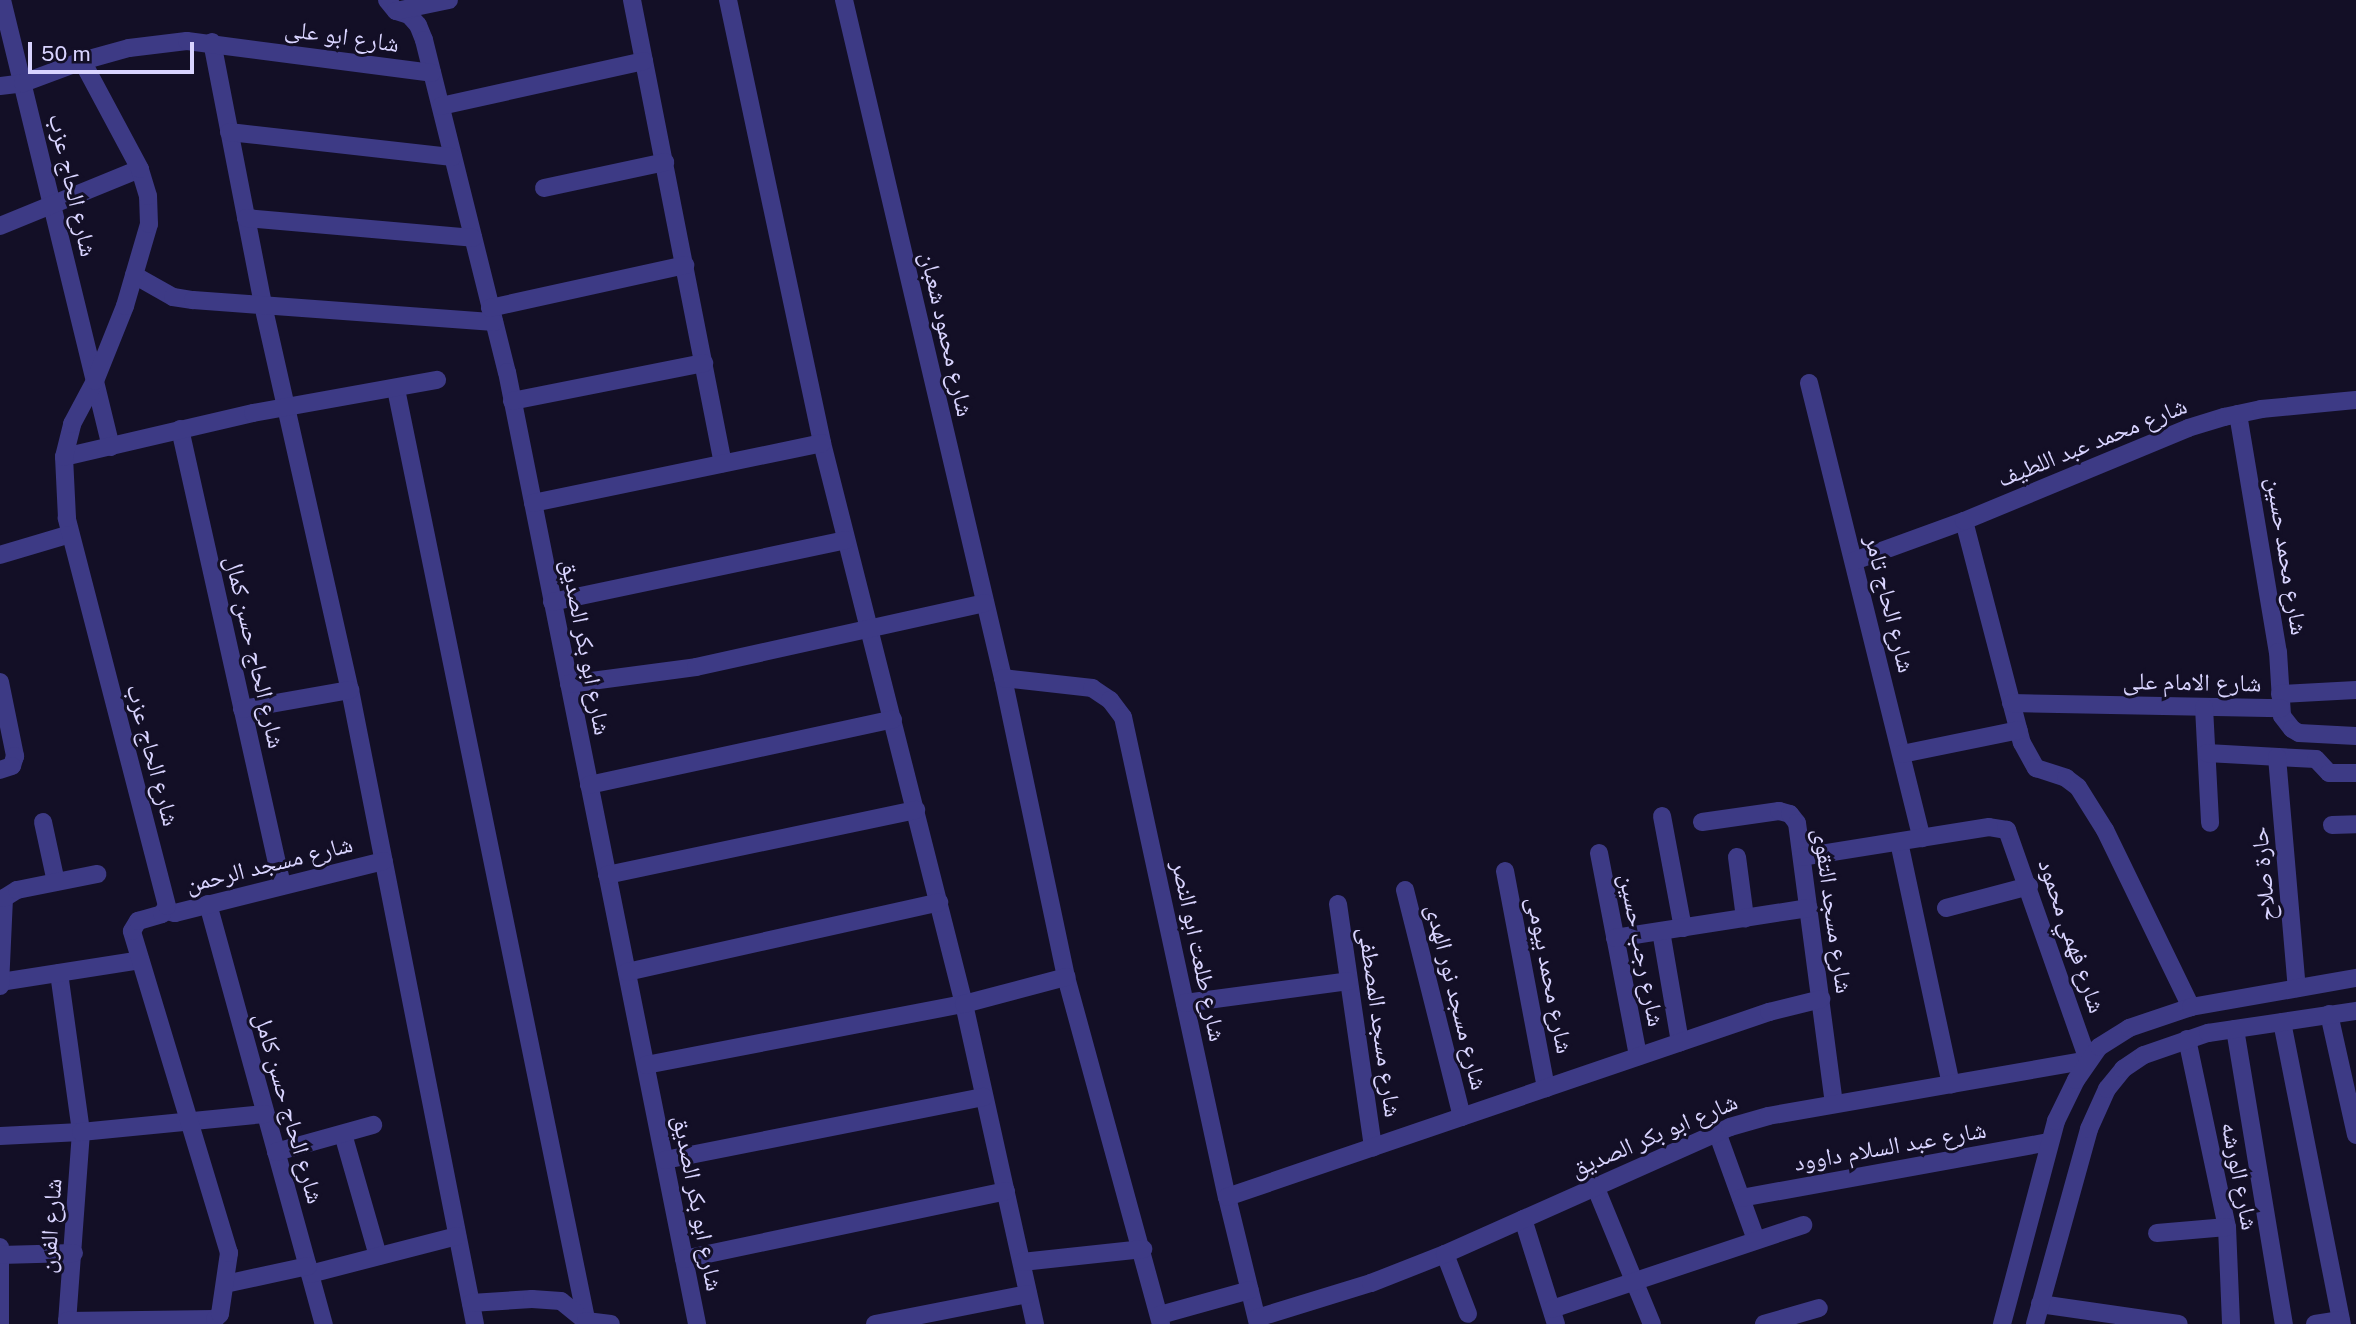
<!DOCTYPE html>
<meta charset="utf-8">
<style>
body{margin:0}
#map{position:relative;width:2356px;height:1324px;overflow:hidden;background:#130f26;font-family:"Public Sans","Noto Naskh Arabic",sans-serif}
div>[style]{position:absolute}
.minor>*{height:18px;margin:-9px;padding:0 9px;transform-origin:9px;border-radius:9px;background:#3d3a85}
span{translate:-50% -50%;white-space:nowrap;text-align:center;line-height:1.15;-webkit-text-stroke:6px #130f26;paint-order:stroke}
.street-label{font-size:24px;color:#d9d4ff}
.scale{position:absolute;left:28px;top:42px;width:166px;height:32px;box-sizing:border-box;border:4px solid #d9d4ff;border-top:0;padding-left:9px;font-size:21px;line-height:24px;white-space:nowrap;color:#d9d4ff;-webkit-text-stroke:5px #130f26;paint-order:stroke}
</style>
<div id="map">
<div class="minor">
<div style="left:2px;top:0;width:460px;rotate:76.3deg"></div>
<div style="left:387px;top:0;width:14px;rotate:51deg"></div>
<div style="left:396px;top:11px;width:14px;rotate:17deg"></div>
<div style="left:409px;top:15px;width:13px;rotate:48deg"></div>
<div style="left:418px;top:25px;width:16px;rotate:68deg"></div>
<div style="left:424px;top:40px;width:342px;rotate:76deg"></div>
<div style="left:507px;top:372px;width:971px;rotate:78.71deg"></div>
<div style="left:632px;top:0;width:472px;rotate:78.9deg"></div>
<div style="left:728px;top:0;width:453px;rotate:78deg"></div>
<div style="left:822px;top:443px;width:579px;rotate:75.8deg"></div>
<div style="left:964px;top:1004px;width:328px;rotate:77.5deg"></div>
<div style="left:844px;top:0;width:696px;rotate:76.8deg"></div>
<div style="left:1003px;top:678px;width:306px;rotate:78.1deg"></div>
<div style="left:1066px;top:977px;width:360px;rotate:74.7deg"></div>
<div style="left:396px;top:11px;width:54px;rotate:-11.7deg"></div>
<div style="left:212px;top:42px;width:268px;rotate:79deg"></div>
<div style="left:263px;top:305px;width:395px;rotate:77.3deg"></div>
<div style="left:350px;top:690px;width:646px;rotate:78.85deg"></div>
<div style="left:0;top:86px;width:23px;rotate:-7deg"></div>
<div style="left:23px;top:83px;width:63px;rotate:-20.4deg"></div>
<div style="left:82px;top:61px;width:49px;rotate:-15.5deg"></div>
<div style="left:129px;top:48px;width:58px;rotate:-6.9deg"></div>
<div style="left:187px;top:41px;width:247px;rotate:7.4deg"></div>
<div style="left:441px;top:106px;width:208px;rotate:-12.5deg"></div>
<div style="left:229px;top:132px;width:225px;rotate:6.4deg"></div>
<div style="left:544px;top:188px;width:124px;rotate:-12.1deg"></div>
<div style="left:246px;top:218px;width:228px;rotate:5deg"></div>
<div style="left:0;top:226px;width:151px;rotate:-22.2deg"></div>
<div style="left:134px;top:275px;width:45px;rotate:29.4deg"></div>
<div style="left:173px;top:297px;width:20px;rotate:9deg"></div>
<div style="left:193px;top:300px;width:302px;rotate:4.2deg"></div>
<div style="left:490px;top:308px;width:200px;rotate:-12.4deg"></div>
<div style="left:1809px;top:383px;width:469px;rotate:76.1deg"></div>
<div style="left:396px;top:389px;width:954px;rotate:78.45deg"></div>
<div style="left:512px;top:401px;width:196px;rotate:-11.2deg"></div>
<div style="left:2238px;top:414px;width:241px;rotate:80.5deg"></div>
<div style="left:2278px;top:652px;width:64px;rotate:86.4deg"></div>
<div style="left:2282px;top:716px;width:16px;rotate:52deg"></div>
<div style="left:2292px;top:729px;width:8px;rotate:30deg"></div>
<div style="left:2299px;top:733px;width:57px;rotate:3deg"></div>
<div style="left:180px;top:429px;width:468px;rotate:77.4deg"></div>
<div style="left:64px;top:457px;width:194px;rotate:-13.1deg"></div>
<div style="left:253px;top:413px;width:187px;rotate:-10.2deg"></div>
<div style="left:533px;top:503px;width:295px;rotate:-11.7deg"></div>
<div style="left:1964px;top:521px;width:229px;rotate:75.4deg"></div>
<div style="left:2022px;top:743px;width:29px;rotate:61deg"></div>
<div style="left:2036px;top:768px;width:32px;rotate:18deg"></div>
<div style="left:2066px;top:778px;width:15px;rotate:37deg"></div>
<div style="left:2078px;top:787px;width:51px;rotate:57.9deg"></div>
<div style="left:2105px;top:830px;width:197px;rotate:64.1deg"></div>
<div style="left:0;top:555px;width:73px;rotate:-16.7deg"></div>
<div style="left:1854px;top:561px;width:117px;rotate:-20deg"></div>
<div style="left:1964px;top:521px;width:243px;rotate:-22.5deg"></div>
<div style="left:2188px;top:428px;width:38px;rotate:-17deg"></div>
<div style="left:2224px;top:417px;width:38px;rotate:-12deg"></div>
<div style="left:2261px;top:409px;width:95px;rotate:-5.4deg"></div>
<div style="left:552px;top:602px;width:300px;rotate:-11.9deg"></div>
<div style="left:1003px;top:678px;width:90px;rotate:6.4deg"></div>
<div style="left:1092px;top:688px;width:22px;rotate:34deg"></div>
<div style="left:1110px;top:700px;width:21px;rotate:53deg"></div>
<div style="left:1123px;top:717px;width:491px;rotate:77.8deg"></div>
<div style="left:1227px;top:1197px;width:131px;rotate:76.3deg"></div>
<div style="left:0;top:682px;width:76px;rotate:78.5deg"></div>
<div style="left:15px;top:756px;width:10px;rotate:107deg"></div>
<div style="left:12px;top:766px;width:13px;rotate:162deg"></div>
<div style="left:569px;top:684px;width:128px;rotate:-7.6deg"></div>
<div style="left:696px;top:667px;width:296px;rotate:-12.5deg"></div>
<div style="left:2280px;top:694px;width:76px;rotate:-3deg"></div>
<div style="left:2011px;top:703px;width:270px;rotate:1.1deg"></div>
<div style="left:2204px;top:707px;width:116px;rotate:87deg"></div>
<div style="left:242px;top:709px;width:110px;rotate:-10deg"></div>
<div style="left:2207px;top:753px;width:109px;rotate:3.2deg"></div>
<div style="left:2316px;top:759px;width:19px;rotate:47deg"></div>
<div style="left:2329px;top:773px;width:27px"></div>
<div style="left:1902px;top:754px;width:119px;rotate:-11.6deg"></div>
<div style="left:2277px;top:757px;width:232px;rotate:85.1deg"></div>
<div style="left:589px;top:785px;width:311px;rotate:-12.2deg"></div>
<div style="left:1662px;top:816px;width:114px;rotate:79.4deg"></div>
<div style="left:43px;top:822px;width:61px;rotate:77.8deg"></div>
<div style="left:1702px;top:822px;width:78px;rotate:-8.1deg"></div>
<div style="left:1779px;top:811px;width:11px;rotate:15deg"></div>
<div style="left:1790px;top:814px;width:11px;rotate:52deg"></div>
<div style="left:1797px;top:823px;width:283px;rotate:82.5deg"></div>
<div style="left:2332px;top:825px;width:24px;rotate:-2deg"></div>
<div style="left:1899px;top:842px;width:248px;rotate:77.9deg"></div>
<div style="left:1599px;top:853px;width:207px;rotate:79.1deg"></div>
<div style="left:1737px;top:857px;width:62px;rotate:82.5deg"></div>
<div style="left:1505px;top:871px;width:221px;rotate:79.3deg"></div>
<div style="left:607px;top:875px;width:316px;rotate:-11.9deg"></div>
<div style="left:1405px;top:890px;width:234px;rotate:75.9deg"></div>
<div style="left:208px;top:904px;width:436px;rotate:74.6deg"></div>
<div style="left:1338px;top:904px;width:246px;rotate:81.8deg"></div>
<div style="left:1946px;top:908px;width:86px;rotate:-14.8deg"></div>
<div style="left:166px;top:911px;width:9px;rotate:13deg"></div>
<div style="left:175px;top:913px;width:215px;rotate:-14deg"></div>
<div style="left:1661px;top:931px;width:113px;rotate:80.3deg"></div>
<div style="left:1615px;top:938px;width:196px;rotate:-8.8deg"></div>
<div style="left:627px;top:972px;width:320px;rotate:-12.6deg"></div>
<div style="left:59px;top:973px;width:161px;rotate:82.1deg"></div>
<div style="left:81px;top:1132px;width:193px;rotate:94.2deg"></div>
<div style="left:0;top:982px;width:142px;rotate:-8.9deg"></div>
<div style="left:0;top:986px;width:88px;rotate:-87.4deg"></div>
<div style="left:4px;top:898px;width:15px;rotate:-32deg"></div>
<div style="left:17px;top:890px;width:82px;rotate:-11.3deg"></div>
<div style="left:1185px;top:1003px;width:165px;rotate:-7.6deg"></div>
<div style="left:2329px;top:1014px;width:124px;rotate:77.4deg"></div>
<div style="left:2282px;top:1022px;width:308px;rotate:78.8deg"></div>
<div style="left:2235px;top:1029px;width:299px;rotate:80.6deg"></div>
<div style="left:2187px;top:1039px;width:192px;rotate:78deg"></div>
<div style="left:2227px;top:1227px;width:97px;rotate:87.6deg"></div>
<div style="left:646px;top:1065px;width:324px;rotate:-10.9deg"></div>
<div style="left:964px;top:1004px;width:106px;rotate:-14.8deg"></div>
<div style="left:1717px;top:1132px;width:115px;rotate:70.1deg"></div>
<div style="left:343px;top:1134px;width:127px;rotate:74deg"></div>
<div style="left:0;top:1136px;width:81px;rotate:-2.8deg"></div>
<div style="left:81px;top:1132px;width:185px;rotate:-5.6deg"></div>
<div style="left:276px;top:1152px;width:101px;rotate:-15.6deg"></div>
<div style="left:665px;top:1160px;width:325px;rotate:-11.2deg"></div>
<div style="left:1595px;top:1186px;width:149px;rotate:67.6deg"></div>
<div style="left:1227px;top:1197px;width:573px;rotate:-18.85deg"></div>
<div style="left:1769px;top:1012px;width:54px;rotate:-14deg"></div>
<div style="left:1741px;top:1198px;width:312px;rotate:-10.3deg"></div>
<div style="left:1523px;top:1219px;width:110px;rotate:72.6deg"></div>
<div style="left:2157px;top:1233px;width:70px;rotate:-4.9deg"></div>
<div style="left:0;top:1247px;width:77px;rotate:90deg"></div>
<div style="left:1445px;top:1254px;width:64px;rotate:69deg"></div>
<div style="left:0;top:1255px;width:74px;rotate:-1.5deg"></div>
<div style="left:684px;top:1259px;width:329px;rotate:-11.9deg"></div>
<div style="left:1022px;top:1262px;width:122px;rotate:-6.1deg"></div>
<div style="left:310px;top:1274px;width:152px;rotate:-14.5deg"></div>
<div style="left:225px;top:1284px;width:85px;rotate:-12.2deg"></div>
<div style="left:471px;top:1303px;width:61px;rotate:-3.8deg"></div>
<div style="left:532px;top:1299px;width:29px;rotate:4deg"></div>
<div style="left:561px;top:1301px;width:32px;rotate:39deg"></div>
<div style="left:586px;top:1321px;width:25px;rotate:7deg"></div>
<div style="left:2040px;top:1304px;width:140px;rotate:8.2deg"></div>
<div style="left:1552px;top:1309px;width:265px;rotate:-18.5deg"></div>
<div style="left:1160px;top:1315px;width:93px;rotate:-15.5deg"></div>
<div style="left:1257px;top:1318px;width:119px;rotate:-17.1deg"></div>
<div style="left:1371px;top:1283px;width:79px;rotate:-21.4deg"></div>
<div style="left:1445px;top:1254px;width:312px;rotate:-24deg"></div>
<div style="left:1730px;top:1127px;width:40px;rotate:-16deg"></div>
<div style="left:1768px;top:1116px;width:325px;rotate:-9.9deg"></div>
<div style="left:2088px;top:1060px;width:244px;rotate:-109.4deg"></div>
<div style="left:2007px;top:830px;width:18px;rotate:-171deg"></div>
<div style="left:1989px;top:827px;width:189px;rotate:170.9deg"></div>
<div style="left:67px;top:1321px;width:148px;rotate:-0.8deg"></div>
<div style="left:215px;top:1319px;width:7px;rotate:-45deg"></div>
<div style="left:220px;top:1314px;width:62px;rotate:-81.6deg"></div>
<div style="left:229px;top:1253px;width:336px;rotate:-106.8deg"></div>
<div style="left:132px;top:931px;width:12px;rotate:-59deg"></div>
<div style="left:138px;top:921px;width:25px;rotate:-16deg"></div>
<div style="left:162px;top:914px;width:9px;rotate:-58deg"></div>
<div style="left:167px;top:906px;width:401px;rotate:-104.5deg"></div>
<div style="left:67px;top:518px;width:61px;rotate:-92.8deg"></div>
<div style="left:64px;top:457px;width:34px;rotate:-76deg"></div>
<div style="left:72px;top:424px;width:49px;rotate:-61.9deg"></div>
<div style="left:95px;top:381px;width:81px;rotate:-68.2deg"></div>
<div style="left:125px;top:306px;width:85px;rotate:-73.7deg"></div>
<div style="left:149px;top:224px;width:28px;rotate:-92deg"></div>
<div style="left:148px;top:196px;width:28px;rotate:-107deg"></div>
<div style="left:140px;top:169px;width:123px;rotate:-118.2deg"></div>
<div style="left:875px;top:1324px;width:156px;rotate:-11.1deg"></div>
<div style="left:1764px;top:1324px;width:57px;rotate:-16.2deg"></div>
<div style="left:2002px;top:1324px;width:210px;rotate:-75.1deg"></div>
<div style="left:2056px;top:1121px;width:46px;rotate:-64deg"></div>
<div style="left:2076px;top:1080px;width:40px;rotate:-55.1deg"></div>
<div style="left:2099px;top:1047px;width:36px;rotate:-32deg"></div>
<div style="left:2129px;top:1028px;width:65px;rotate:-18.7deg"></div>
<div style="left:2191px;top:1007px;width:168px;rotate:-10deg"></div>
<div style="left:2035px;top:1324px;width:202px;rotate:-74.5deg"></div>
<div style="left:2089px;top:1129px;width:44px;rotate:-65.8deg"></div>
<div style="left:2107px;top:1089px;width:26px;rotate:-51deg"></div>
<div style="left:2123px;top:1069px;width:25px;rotate:-34deg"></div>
<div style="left:2144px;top:1055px;width:68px;rotate:-19deg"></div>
<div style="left:2208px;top:1033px;width:150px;rotate:-8.5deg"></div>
<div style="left:2315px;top:1324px;width:26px;rotate:-9deg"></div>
</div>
<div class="street-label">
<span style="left:342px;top:36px;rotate:8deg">شارع ابو على</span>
<span style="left:73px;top:185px;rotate:77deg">شارع الحاج عزب</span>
<span style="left:947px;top:334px;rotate:77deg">شارع محمود شعبان</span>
<span style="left:2092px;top:442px;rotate:-22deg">شارع محمد عبد اللطيف</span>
<span style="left:2287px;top:556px;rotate:81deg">شارع محمد حسين</span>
<span style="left:1890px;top:604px;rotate:76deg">شارع الحاج تامر</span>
<span style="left:586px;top:647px;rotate:79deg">شارع ابو بكر الصديق</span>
<span style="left:255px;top:652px;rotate:77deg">شارع الحاج حسن كمال</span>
<span style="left:2192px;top:682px;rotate:1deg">شارع الامام على</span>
<span style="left:153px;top:755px;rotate:75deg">شارع الحاج عزب</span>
<span style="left:269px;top:864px;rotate:-14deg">شارع مسجد الرحمن</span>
<span style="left:2263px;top:874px;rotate:-95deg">حارة صلاح</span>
<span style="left:1833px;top:911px;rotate:82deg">شارع مسجد التقوى</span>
<span style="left:2072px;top:936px;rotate:71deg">شارع فهمي محمود</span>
<span style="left:1642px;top:950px;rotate:79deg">شارع رجب حسين</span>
<span style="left:1199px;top:951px;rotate:78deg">شارع طلعت ابو النصر</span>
<span style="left:1550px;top:975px;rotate:79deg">شارع محمد بيومى</span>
<span style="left:1457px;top:997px;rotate:76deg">شارع مسجد نور الهدى</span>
<span style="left:1380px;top:1022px;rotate:82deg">شارع مسجد المصطفى</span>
<span style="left:289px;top:1108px;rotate:74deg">شارع الحاج حسن كامل</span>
<span style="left:1654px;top:1135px;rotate:-23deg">شارع ابو بكر الصديق</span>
<span style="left:1890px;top:1146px;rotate:-10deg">شارع عبد السلام داوود</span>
<span style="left:2240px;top:1176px;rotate:79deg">شارع الورشه</span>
<span style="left:698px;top:1203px;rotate:79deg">شارع ابو بكر الصديق</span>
<span style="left:50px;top:1226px;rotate:-86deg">شارع الفرن</span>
</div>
<div class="scale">50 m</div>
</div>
